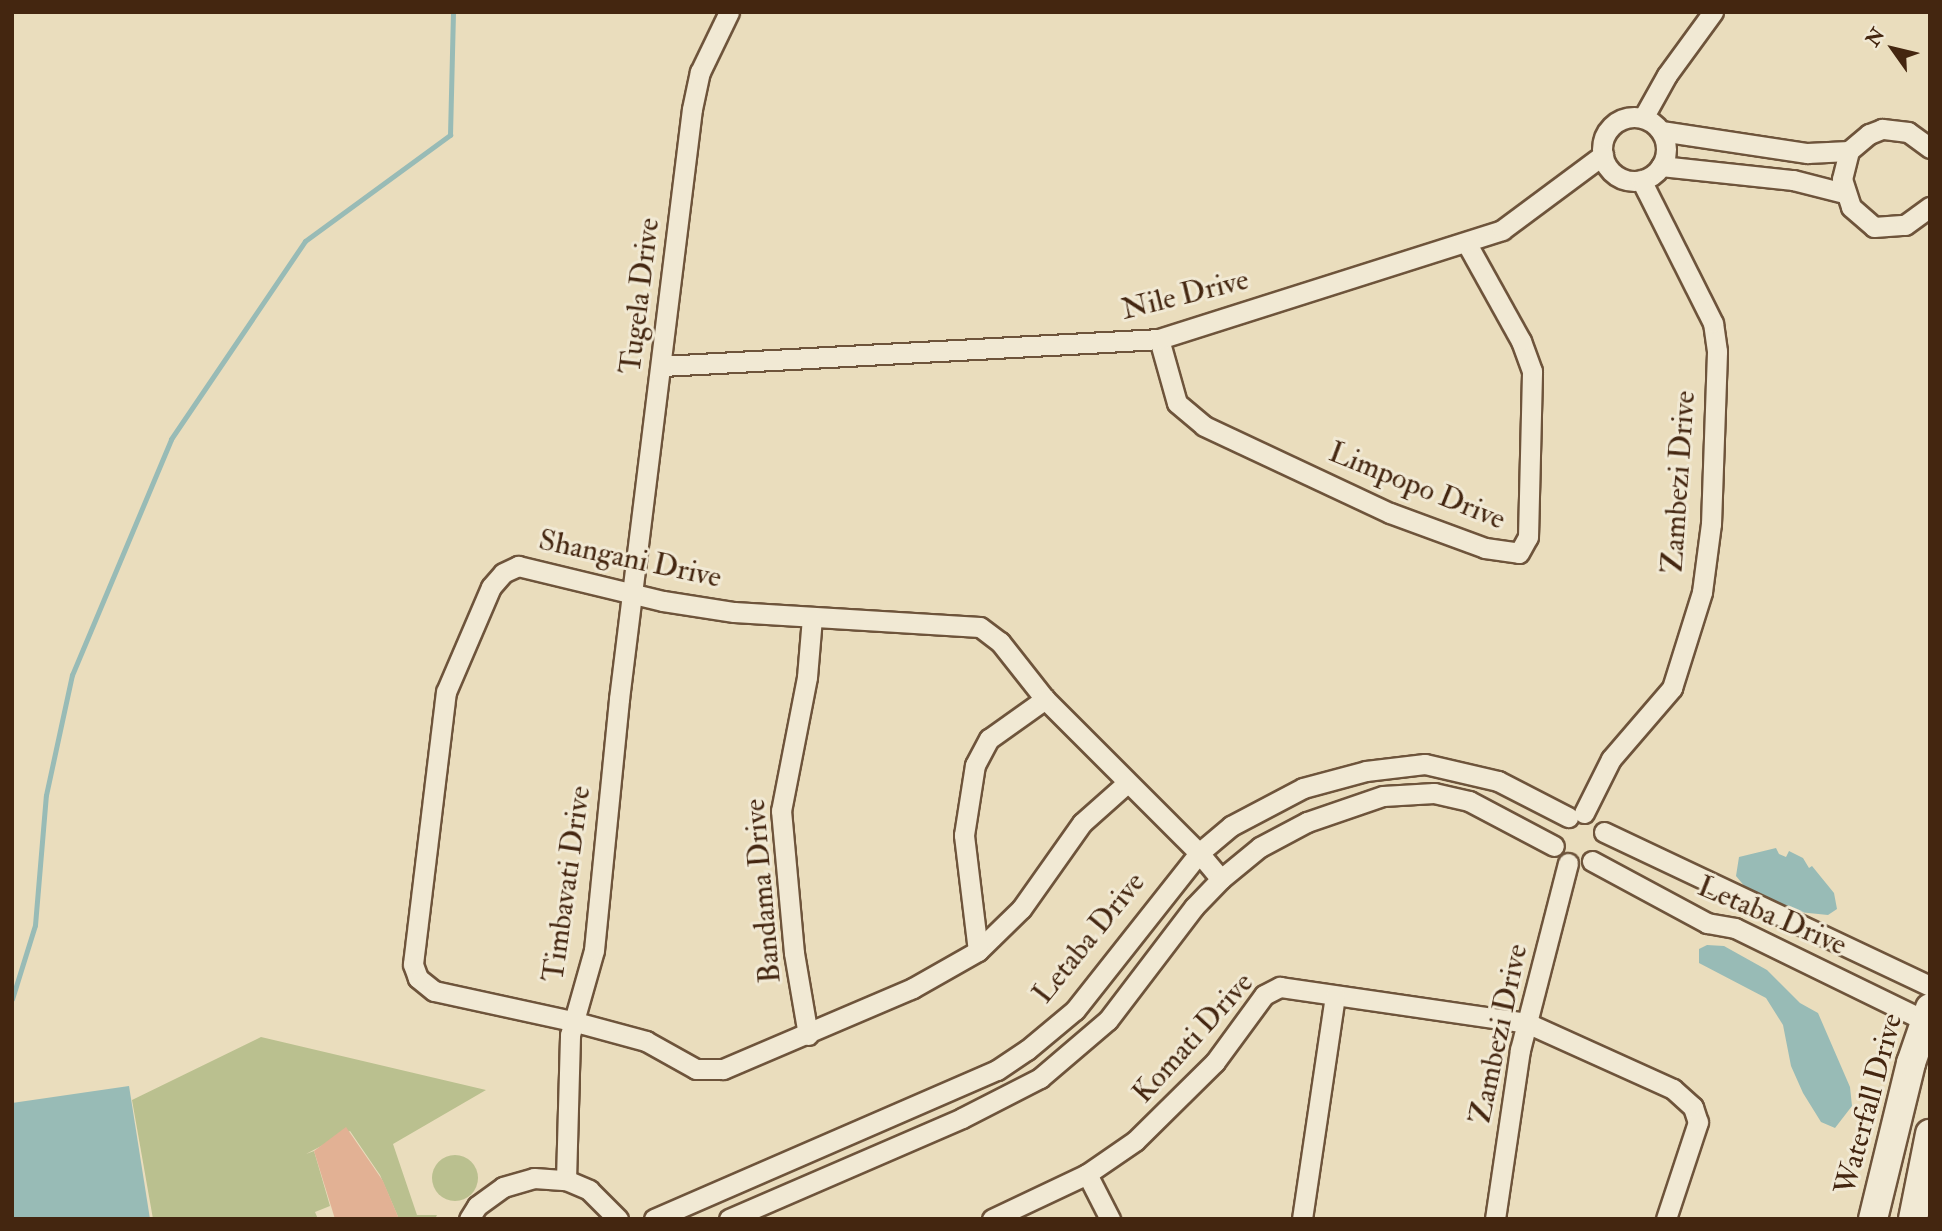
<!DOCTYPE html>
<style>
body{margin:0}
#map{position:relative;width:1942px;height:1231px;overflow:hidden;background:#eaddbd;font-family:"IM FELL Double Pica",serif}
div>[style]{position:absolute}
.green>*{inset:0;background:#bac08f}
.round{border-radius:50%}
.water>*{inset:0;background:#98bbb6}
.stream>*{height:5px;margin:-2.5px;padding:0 2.5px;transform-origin:2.5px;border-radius:2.5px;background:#98bbb6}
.building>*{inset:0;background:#e2b194}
.roads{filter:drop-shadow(2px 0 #6e543b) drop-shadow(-2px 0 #6e543b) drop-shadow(0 2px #6e543b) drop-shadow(0 -2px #6e543b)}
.street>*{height:19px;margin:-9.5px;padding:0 9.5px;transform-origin:9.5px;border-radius:9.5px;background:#f1e9d4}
.street>.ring{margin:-9.5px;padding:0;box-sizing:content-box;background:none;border:19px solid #f1e9d4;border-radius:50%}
.secondary>*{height:28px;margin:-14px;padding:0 14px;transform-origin:14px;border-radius:14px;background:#f1e9d4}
span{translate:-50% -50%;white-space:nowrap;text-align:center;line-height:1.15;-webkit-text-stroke:6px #f1e9d4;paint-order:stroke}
.street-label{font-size:30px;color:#442610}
.frame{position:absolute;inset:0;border:14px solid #442610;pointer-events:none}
.north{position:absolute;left:1858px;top:14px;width:70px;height:70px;-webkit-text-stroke:5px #f1e9d4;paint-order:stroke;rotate:304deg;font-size:19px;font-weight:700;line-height:28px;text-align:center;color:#442610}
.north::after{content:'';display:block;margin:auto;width:24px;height:32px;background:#442610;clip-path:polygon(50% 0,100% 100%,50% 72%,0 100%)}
</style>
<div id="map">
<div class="green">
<div style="clip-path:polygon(261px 1037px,486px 1090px,393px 1144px,417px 1215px,437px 1215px,435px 1219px,399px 1219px,380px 1175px,350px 1131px,306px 1154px,314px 1151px,330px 1206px,315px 1212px,318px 1219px,153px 1219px,132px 1100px)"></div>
<div class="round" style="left:432px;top:1155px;width:46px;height:46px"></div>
</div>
<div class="water">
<div style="clip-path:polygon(1776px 848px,1779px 854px,1786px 857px,1789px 851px,1803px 858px,1809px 868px,1812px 866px,1834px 893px,1837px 909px,1828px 915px,1789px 911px,1746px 888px,1736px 876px,1739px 857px)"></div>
<div style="clip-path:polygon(1707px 945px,1724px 946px,1767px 970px,1800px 1003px,1818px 1013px,1850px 1087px,1852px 1106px,1835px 1128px,1821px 1122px,1803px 1093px,1791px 1066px,1783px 1025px,1766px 998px,1699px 963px,1699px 949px)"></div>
<div style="clip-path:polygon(129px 1086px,150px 1219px,12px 1219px,12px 1103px)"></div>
</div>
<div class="stream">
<div style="left:12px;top:999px;width:77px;rotate:-72.7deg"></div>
<div style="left:35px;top:925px;width:130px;rotate:-85.2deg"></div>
<div style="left:46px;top:795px;width:123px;rotate:-77.8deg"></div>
<div style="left:72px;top:675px;width:256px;rotate:-67.2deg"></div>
<div style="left:171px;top:439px;width:239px;rotate:-55.9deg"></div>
<div style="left:305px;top:241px;width:180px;rotate:-36.2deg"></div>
<div style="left:450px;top:135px;width:123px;rotate:-88.6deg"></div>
</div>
<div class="building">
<div style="clip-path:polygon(346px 1127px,383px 1181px,399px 1219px,335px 1219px,314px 1151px)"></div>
</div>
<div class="roads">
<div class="street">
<div class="ring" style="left:1602px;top:117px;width:45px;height:45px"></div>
<div style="left:1643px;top:118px;width:49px;rotate:-60.8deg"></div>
<div style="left:1667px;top:75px;width:78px;rotate:-53.9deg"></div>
<div style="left:1661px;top:131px;width:148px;rotate:8.6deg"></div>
<div style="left:1807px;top:153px;width:42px;rotate:-2.7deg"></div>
<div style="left:1930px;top:148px;width:27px;rotate:-144deg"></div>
<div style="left:1908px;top:132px;width:26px;rotate:-173deg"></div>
<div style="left:1882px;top:129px;width:14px;rotate:159deg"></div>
<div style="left:1869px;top:134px;width:26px;rotate:140deg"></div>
<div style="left:1849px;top:151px;width:29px;rotate:104deg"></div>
<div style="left:1842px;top:179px;width:29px;rotate:72deg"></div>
<div style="left:1851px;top:207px;width:30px;rotate:41deg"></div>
<div style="left:1874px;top:227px;width:31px;rotate:-4deg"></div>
<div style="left:1905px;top:225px;width:31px;rotate:-36deg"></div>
<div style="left:1661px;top:166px;width:133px;rotate:6.1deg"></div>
<div style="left:1793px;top:180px;width:53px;rotate:14.3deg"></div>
<div style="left:1159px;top:339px;width:66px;rotate:74.3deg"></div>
<div style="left:1177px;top:403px;width:35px;rotate:40deg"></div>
<div style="left:1204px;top:426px;width:205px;rotate:25.1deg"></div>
<div style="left:1390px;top:513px;width:101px;rotate:20.2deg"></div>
<div style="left:1485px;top:548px;width:34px;rotate:8deg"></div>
<div style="left:1519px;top:553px;width:18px;rotate:-61deg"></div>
<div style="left:1528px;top:537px;width:166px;rotate:-88.6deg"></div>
<div style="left:1532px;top:371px;width:32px;rotate:-110deg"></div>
<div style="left:1521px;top:341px;width:111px;rotate:-119.1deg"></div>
<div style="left:662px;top:366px;width:498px;rotate:-3.1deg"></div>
<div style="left:1159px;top:339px;width:360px;rotate:-17.6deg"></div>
<div style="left:1502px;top:230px;width:126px;rotate:-36.6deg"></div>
<div style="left:1127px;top:783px;width:60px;rotate:138.4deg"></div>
<div style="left:1082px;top:823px;width:105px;rotate:125.3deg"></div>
<div style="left:1021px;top:909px;width:60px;rotate:135.7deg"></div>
<div style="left:978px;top:951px;width:75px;rotate:150.4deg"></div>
<div style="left:913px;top:988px;width:207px;rotate:156.9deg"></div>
<div style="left:723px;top:1069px;width:27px;rotate:180deg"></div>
<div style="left:696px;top:1069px;width:57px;rotate:-150.8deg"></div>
<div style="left:646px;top:1041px;width:77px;rotate:-164.9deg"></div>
<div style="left:572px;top:1021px;width:141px;rotate:-167.7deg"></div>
<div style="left:434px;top:991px;width:21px;rotate:-141deg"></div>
<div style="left:418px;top:978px;width:15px;rotate:-110deg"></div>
<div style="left:413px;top:964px;width:274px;rotate:-83.1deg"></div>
<div style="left:446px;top:692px;width:114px;rotate:-66.8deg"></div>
<div style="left:491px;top:587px;width:18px;rotate:-49deg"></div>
<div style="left:503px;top:573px;width:17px;rotate:-25deg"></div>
<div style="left:518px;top:566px;width:149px;rotate:13.6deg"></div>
<div style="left:663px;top:601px;width:72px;rotate:8.8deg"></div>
<div style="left:734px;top:612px;width:246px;rotate:3.5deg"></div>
<div style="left:980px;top:627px;width:25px;rotate:37deg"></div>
<div style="left:1000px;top:642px;width:73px;rotate:51.7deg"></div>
<div style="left:1045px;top:699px;width:218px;rotate:45deg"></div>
<div style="left:1199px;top:853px;width:34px;rotate:50deg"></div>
<div style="left:1584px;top:813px;width:60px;rotate:-63.4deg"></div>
<div style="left:1611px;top:759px;width:94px;rotate:-49.3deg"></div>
<div style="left:1672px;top:688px;width:101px;rotate:-72.6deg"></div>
<div style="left:1702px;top:592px;width:69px;rotate:-82.5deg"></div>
<div style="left:1711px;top:524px;width:173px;rotate:-88deg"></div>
<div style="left:1717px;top:351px;width:28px;rotate:-98deg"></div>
<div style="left:1713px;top:323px;width:160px;rotate:-116.7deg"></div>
<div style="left:1604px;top:832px;width:361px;rotate:25.3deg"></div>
<div style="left:1592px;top:861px;width:131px;rotate:28.3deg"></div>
<div style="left:1707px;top:923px;width:28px;rotate:10deg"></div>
<div style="left:1735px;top:928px;width:217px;rotate:26deg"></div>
<div style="left:978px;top:951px;width:117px;rotate:-96.9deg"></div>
<div style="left:964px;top:835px;width:71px;rotate:-81.1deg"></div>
<div style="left:975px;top:765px;width:30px;rotate:-62deg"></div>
<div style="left:989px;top:739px;width:69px;rotate:-35.5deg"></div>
<div style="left:808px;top:1035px;width:83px;rotate:-99.7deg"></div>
<div style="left:794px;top:953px;width:143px;rotate:-95.2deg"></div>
<div style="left:781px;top:811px;width:136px;rotate:-79deg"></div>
<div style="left:807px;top:677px;width:59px;rotate:-85.2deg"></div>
<div style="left:1087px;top:1174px;width:51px;rotate:62.9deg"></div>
<div style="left:566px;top:1180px;width:145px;rotate:-88.4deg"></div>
<div style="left:570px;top:1035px;width:88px;rotate:-74.2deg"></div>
<div style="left:594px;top:950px;width:252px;rotate:-84.3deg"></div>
<div style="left:619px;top:699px;width:594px;rotate:-82.95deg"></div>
<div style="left:692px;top:109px;width:38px;rotate:-78deg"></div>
<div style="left:700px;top:72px;width:67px;rotate:-64.2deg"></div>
<div style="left:469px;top:1219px;width:15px;rotate:-58deg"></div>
<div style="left:477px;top:1206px;width:32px;rotate:-36deg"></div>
<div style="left:503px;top:1187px;width:32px;rotate:-16deg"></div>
<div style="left:534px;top:1178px;width:32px;rotate:4deg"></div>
<div style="left:566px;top:1180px;width:25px;rotate:23deg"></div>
<div style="left:589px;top:1190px;width:41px;rotate:45deg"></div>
<div style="left:654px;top:1219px;width:374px;rotate:-23.5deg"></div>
<div style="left:997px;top:1070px;width:36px;rotate:-34deg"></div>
<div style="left:1027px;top:1050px;width:62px;rotate:-39.8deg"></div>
<div style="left:1075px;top:1010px;width:200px;rotate:-51.7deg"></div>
<div style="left:1199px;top:853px;width:42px;rotate:-40.2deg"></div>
<div style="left:1231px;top:826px;width:81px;rotate:-27.8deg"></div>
<div style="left:1303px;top:788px;width:65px;rotate:-15.1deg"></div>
<div style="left:1366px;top:771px;width:59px;rotate:-6.8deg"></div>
<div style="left:1425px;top:764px;width:75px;rotate:13.1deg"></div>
<div style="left:1498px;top:781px;width:79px;rotate:27.2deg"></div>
<div style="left:729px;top:1219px;width:254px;rotate:-23.4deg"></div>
<div style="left:962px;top:1118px;width:88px;rotate:-27.1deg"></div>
<div style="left:1040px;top:1078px;width:89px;rotate:-40.5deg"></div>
<div style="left:1108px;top:1020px;width:142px;rotate:-52.7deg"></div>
<div style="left:1194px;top:907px;width:39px;rotate:-46deg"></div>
<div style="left:1221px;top:879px;width:50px;rotate:-39.4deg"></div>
<div style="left:1260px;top:847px;width:53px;rotate:-28deg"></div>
<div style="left:1307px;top:822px;width:80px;rotate:-18.9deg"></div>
<div style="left:1383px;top:796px;width:51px;rotate:-3.4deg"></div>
<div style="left:1434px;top:793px;width:36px;rotate:13deg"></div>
<div style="left:1469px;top:801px;width:96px;rotate:27.9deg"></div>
<div style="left:992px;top:1219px;width:105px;rotate:-25.3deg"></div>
<div style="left:1087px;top:1174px;width:58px;rotate:-34.5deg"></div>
<div style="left:1135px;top:1141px;width:112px;rotate:-44.6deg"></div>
<div style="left:1215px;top:1062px;width:83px;rotate:-53.8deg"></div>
<div style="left:1264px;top:995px;width:18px;rotate:-27deg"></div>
<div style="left:1280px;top:987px;width:250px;rotate:8.3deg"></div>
<div style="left:1527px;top:1023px;width:160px;rotate:24.3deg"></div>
<div style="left:1673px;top:1089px;width:27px;rotate:42deg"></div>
<div style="left:1693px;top:1107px;width:16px;rotate:72deg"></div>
<div style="left:1698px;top:1122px;width:102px;rotate:108.3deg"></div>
<div style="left:1302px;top:1219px;width:225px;rotate:-81.6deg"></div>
<div style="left:1495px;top:1219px;width:171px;rotate:-81.6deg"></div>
<div style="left:1520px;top:1050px;width:193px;rotate:-75.6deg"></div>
</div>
<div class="secondary">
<div style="left:1873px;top:1219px;width:161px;rotate:-76.3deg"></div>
<div style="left:1911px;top:1063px;width:58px;rotate:-70.9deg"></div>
<div style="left:1913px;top:1219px;width:87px;rotate:-78.7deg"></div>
</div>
</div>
<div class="street-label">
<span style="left:1185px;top:295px;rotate:-14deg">Nile Drive</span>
<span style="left:640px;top:296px;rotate:-83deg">Tugela Drive</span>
<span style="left:1679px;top:482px;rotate:-86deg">Zambezi Drive</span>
<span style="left:1417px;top:486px;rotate:22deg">Limpopo Drive</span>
<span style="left:630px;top:559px;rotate:12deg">Shangani Drive</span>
<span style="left:567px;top:884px;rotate:-82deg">Timbavati Drive</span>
<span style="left:763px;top:891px;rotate:-95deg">Bandama Drive</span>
<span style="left:1772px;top:916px;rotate:23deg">Letaba Drive</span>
<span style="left:1089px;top:938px;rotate:-51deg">Letaba Drive</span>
<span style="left:1499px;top:1034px;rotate:-78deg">Zambezi Drive</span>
<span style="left:1193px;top:1038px;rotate:-48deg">Komati Drive</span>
<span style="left:1869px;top:1104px;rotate:-75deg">Waterfall Drive</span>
</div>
<div class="frame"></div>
<div class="north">N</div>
</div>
